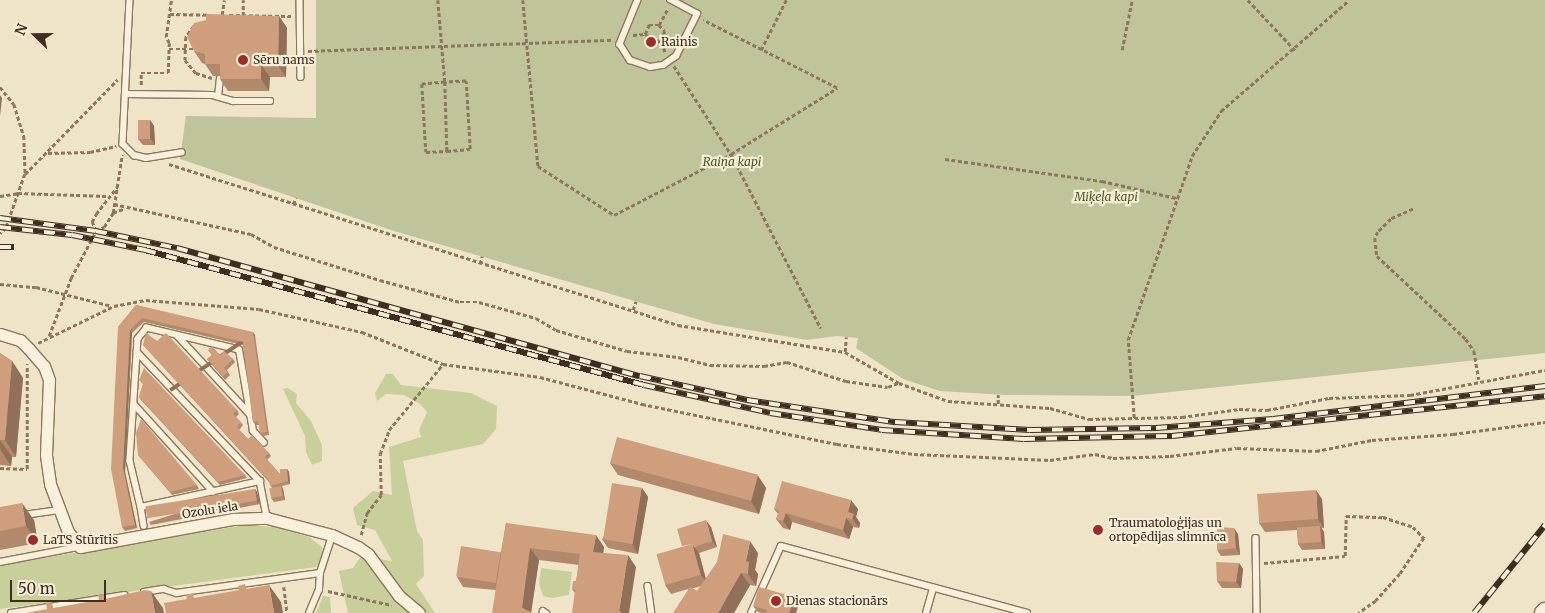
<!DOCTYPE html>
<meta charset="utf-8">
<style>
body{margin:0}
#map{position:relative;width:1545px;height:613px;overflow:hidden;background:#f0e4c8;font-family:Merriweather,serif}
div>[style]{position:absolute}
.green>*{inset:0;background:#c9cf9b}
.cemetery>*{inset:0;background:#bfc49a}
.path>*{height:2.5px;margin-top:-1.25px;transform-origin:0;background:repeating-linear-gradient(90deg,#8d765c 0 4px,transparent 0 6.5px)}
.roads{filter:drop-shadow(1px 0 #8d765c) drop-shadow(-1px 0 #8d765c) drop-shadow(0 1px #8d765c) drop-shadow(0 -1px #8d765c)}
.lane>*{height:5.5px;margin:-2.75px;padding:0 2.75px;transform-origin:2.75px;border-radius:2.75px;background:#faf1dc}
.street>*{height:11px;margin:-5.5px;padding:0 5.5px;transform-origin:5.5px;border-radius:5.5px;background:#faf1dc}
.secondary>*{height:16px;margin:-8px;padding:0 8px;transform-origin:8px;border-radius:8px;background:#faf1dc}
.rail>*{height:5.5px;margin-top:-2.75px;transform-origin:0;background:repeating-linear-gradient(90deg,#f7eed8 0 11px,#3d2e20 0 22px);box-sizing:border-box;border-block:1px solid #3d2e20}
.wall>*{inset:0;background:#b2896c}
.shaded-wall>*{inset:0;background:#916f58;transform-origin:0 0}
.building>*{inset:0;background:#cf9f7d;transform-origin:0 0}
.dots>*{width:14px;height:14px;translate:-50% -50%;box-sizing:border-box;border:2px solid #f7eed8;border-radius:50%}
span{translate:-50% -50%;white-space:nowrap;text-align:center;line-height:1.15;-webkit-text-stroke:4.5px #f7eed8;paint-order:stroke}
.poi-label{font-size:12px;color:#3d2e20}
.left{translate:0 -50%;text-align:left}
.park-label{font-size:12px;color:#4d5a26;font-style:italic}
.street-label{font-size:12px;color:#3d2e20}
.north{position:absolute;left:10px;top:10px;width:50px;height:50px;-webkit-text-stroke:4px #f7eed8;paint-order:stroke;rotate:292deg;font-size:14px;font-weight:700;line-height:20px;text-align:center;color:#3d2e20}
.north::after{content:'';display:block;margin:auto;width:18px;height:22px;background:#3d2e20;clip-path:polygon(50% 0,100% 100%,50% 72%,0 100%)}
.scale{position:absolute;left:10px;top:580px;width:96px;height:22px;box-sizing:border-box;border:2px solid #3d2e20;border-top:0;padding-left:6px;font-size:15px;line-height:18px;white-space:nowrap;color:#3d2e20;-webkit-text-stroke:4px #f7eed8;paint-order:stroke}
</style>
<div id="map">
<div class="green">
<div style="clip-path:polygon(386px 374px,393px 374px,401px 385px,471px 393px,497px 406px,496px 429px,483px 444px,403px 461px,417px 531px,423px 540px,424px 576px,416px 584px,435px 613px,348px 613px,339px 571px,353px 568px,361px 556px,392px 561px,375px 530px,357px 525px,353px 508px,373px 491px,392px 495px,389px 447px,421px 437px,419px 430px,427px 412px,420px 404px,404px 395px,386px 394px,377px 401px,375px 393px)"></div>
<div style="clip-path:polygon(288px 388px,297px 394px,296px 403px,311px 421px,322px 445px,322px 461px,312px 465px,306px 452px,305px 436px,283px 389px)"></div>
<div style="clip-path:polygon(245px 525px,275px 527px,309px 537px,322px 547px,322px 560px,316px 567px,0 609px,0 565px)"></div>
<div style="clip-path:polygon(541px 568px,572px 572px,569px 595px,552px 598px,543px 596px,539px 584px)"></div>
<div style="clip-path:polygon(323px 596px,330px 597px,331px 613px,316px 613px)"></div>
</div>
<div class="cemetery">
<div style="clip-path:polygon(316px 0,1545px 0,1545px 353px,1132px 396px,1005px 395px,940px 391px,903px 379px,856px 348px,858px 338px,837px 336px,807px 340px,714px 324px,394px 231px,180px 159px,186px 116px,316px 118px)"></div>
</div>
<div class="path">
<div style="left:438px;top:0;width:82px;rotate:85.1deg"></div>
<div style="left:445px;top:82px;width:69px;rotate:88.3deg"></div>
<div style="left:447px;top:151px;width:23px;rotate:-5deg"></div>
<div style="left:470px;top:149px;width:68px;rotate:-93.4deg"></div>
<div style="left:466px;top:81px;width:21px;rotate:177deg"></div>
<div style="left:445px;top:82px;width:23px;rotate:175deg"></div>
<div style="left:422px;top:84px;width:68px;rotate:86.6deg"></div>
<div style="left:426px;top:152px;width:21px;rotate:-3deg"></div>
<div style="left:523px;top:0;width:167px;rotate:84.8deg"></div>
<div style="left:538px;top:166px;width:90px;rotate:32.8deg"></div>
<div style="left:614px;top:215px;width:132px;rotate:-27.5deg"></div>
<div style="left:731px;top:154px;width:196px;rotate:62.7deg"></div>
<div style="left:1248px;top:0;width:69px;rotate:46.8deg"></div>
<div style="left:170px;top:14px;width:39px;rotate:1deg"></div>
<div style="left:222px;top:15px;width:15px;rotate:-82deg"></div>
<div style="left:229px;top:15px;width:62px;rotate:0.9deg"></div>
<div style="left:243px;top:16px;width:16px;rotate:-90deg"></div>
<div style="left:659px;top:25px;width:19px;rotate:-62deg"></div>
<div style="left:194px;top:26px;width:14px;rotate:126deg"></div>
<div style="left:186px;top:37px;width:23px;rotate:92deg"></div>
<div style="left:185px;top:60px;width:17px;rotate:50deg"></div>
<div style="left:196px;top:73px;width:17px;rotate:17deg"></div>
<div style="left:645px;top:34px;width:10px;rotate:-66deg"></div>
<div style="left:649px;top:25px;width:10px"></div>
<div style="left:659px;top:25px;width:8px;rotate:45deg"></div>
<div style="left:665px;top:31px;width:12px;rotate:110deg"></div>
<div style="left:633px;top:35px;width:12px;rotate:-5deg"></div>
<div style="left:645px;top:34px;width:18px;rotate:27deg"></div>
<div style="left:661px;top:42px;width:12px;rotate:66deg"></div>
<div style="left:169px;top:49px;width:26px"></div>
<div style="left:761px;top:50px;width:56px;rotate:-63.4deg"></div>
<div style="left:1122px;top:50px;width:51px;rotate:-78.7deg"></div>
<div style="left:308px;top:51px;width:305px;rotate:-2.1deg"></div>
<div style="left:674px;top:66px;width:105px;rotate:57.1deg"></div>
<div style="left:731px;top:154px;width:125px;rotate:-31.9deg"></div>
<div style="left:837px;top:88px;width:150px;rotate:-153.1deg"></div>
<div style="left:141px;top:85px;width:12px;rotate:-90deg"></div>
<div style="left:141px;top:73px;width:27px"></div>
<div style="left:168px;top:73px;width:30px;rotate:-88deg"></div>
<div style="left:169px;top:43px;width:7px;rotate:-117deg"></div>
<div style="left:166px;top:37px;width:37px;rotate:-82deg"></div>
<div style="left:0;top:87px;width:22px;rotate:51deg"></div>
<div style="left:14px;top:104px;width:34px;rotate:73deg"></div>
<div style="left:24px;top:136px;width:38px;rotate:88deg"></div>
<div style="left:25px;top:174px;width:57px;rotate:109.4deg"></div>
<div style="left:6px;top:228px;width:8px;rotate:135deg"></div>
<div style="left:48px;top:153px;width:42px;rotate:-1.4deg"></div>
<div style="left:90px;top:152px;width:27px;rotate:-13deg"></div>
<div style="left:945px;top:159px;width:159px;rotate:8deg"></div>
<div style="left:1102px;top:181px;width:76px;rotate:12.9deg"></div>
<div style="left:169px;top:164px;width:534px;rotate:17.55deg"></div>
<div style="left:678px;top:325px;width:169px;rotate:9.2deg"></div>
<div style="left:845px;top:352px;width:62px;rotate:29.9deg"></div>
<div style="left:899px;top:383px;width:52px;rotate:20.2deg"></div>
<div style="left:948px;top:401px;width:102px;rotate:3.9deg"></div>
<div style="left:1050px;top:408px;width:41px;rotate:15.8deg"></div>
<div style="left:1089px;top:419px;width:93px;rotate:-1.2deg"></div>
<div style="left:1182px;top:417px;width:58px;rotate:-8deg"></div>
<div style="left:1239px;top:409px;width:28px;rotate:2deg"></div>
<div style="left:1267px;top:410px;width:63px;rotate:-11deg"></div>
<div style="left:1329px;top:398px;width:81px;rotate:-2.1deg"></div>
<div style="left:1410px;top:395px;width:137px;rotate:-10.5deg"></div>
<div style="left:25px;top:174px;width:132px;rotate:-45.6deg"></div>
<div style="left:0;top:196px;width:18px;rotate:-9deg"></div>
<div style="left:18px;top:193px;width:89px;rotate:1.9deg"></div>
<div style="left:114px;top:204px;width:140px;rotate:12.4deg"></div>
<div style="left:251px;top:234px;width:26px;rotate:29deg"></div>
<div style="left:274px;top:247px;width:111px;rotate:17.3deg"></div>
<div style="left:380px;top:280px;width:83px;rotate:15.4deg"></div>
<div style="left:460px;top:302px;width:19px"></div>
<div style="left:479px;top:302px;width:59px;rotate:15.7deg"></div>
<div style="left:536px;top:318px;width:23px;rotate:31deg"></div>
<div style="left:556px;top:330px;width:74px;rotate:16.5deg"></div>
<div style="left:627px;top:351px;width:51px;rotate:6.7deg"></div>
<div style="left:678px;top:357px;width:33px;rotate:14deg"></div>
<div style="left:710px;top:365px;width:54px;rotate:1.1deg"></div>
<div style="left:764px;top:366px;width:23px;rotate:-10deg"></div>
<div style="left:787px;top:362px;width:62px;rotate:17.9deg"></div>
<div style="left:846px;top:381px;width:42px;rotate:8.1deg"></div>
<div style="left:888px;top:387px;width:11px;rotate:-22deg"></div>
<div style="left:293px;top:204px;width:7px;rotate:-63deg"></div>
<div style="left:1413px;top:209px;width:24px;rotate:156deg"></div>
<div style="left:1391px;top:219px;width:18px;rotate:135deg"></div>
<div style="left:1378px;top:232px;width:7px;rotate:117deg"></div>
<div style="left:1375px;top:238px;width:18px;rotate:84deg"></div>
<div style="left:1377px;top:256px;width:122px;rotate:43deg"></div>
<div style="left:1466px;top:339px;width:14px;rotate:56deg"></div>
<div style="left:1474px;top:351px;width:29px;rotate:80deg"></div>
<div style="left:113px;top:213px;width:11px;rotate:-22deg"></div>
<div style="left:96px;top:231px;width:10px;rotate:-114deg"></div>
<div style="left:92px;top:222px;width:9px;rotate:-63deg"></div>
<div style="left:96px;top:214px;width:34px;rotate:-52deg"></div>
<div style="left:480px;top:264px;width:8px;rotate:-76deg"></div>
<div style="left:0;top:284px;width:36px;rotate:5deg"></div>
<div style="left:36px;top:287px;width:78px;rotate:14deg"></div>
<div style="left:633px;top:310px;width:9px;rotate:-72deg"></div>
<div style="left:49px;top:336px;width:62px;rotate:-69.2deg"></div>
<div style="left:71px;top:278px;width:53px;rotate:-62deg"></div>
<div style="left:96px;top:231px;width:9px;rotate:-27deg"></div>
<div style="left:104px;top:227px;width:17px;rotate:-57deg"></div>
<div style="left:113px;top:213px;width:59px;rotate:-81.2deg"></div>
<div style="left:38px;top:343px;width:85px;rotate:-26deg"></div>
<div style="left:114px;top:306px;width:33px;rotate:-11deg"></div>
<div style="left:146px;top:300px;width:113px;rotate:4.6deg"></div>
<div style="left:259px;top:309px;width:106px;rotate:12.6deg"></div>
<div style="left:362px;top:332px;width:87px;rotate:21.6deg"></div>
<div style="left:443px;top:364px;width:98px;rotate:7.6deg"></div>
<div style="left:540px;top:377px;width:106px;rotate:14.8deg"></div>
<div style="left:642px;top:404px;width:199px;rotate:11.6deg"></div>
<div style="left:837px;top:444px;width:78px;rotate:7.4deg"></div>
<div style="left:914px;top:454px;width:136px;rotate:2.5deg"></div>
<div style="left:1050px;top:460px;width:45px;rotate:-7.6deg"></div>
<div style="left:1095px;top:454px;width:18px;rotate:13deg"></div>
<div style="left:1113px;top:458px;width:57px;rotate:-2deg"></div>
<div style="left:1170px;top:456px;width:67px;rotate:-6.8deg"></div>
<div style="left:1237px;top:448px;width:79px;rotate:2.2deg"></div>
<div style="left:1316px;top:451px;width:57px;rotate:-11.1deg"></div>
<div style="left:1372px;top:440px;width:81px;rotate:-4.2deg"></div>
<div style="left:1453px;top:434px;width:93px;rotate:-7.4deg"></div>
<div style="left:845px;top:352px;width:15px;rotate:-86deg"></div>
<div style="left:998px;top:404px;width:9px;rotate:-90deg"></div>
<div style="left:1134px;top:418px;width:78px;rotate:-94.4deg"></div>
<div style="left:1128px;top:340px;width:195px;rotate:-70.8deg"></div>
<div style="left:1192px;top:156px;width:54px;rotate:-57.2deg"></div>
<div style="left:1221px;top:111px;width:169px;rotate:-40.9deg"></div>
<div style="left:0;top:468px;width:27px;rotate:2deg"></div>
<div style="left:27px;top:469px;width:105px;rotate:-90deg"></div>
<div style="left:361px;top:535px;width:23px;rotate:-75deg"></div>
<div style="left:367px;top:513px;width:23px;rotate:-52deg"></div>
<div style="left:381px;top:495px;width:41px;rotate:-91.4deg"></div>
<div style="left:380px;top:454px;width:26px;rotate:-69deg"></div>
<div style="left:389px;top:430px;width:85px;rotate:-50.7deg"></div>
<div style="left:1264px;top:563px;width:81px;rotate:-4.9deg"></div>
<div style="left:1345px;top:556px;width:40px;rotate:-88.6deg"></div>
<div style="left:1346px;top:516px;width:37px;rotate:2deg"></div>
<div style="left:1383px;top:517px;width:32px;rotate:18deg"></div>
<div style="left:1413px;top:527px;width:16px;rotate:45deg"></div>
<div style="left:1424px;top:538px;width:43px;rotate:123.7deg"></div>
<div style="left:1400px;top:574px;width:36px;rotate:132deg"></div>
<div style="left:1376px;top:601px;width:21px;rotate:145deg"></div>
<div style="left:284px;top:587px;width:26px;rotate:83deg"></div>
<div style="left:328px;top:591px;width:65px;rotate:12.5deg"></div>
</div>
<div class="roads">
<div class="lane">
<div style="left:130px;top:0;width:144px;rotate:92.8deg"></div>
<div style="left:123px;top:144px;width:16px;rotate:45deg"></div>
<div style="left:134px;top:155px;width:12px;rotate:14deg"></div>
<div style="left:146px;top:158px;width:36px;rotate:-9deg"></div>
<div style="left:300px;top:0;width:77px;rotate:89.3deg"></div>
<div style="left:638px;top:0;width:48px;rotate:112.2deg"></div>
<div style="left:620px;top:44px;width:19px;rotate:58deg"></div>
<div style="left:630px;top:60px;width:21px;rotate:19deg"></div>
<div style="left:650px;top:67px;width:13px;rotate:-9deg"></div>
<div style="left:663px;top:65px;width:16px;rotate:-35deg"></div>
<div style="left:676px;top:56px;width:47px;rotate:-63.4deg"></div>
<div style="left:697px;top:14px;width:30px;rotate:-152deg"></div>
<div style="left:125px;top:94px;width:87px;rotate:0.7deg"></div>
<div style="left:212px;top:95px;width:22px;rotate:16deg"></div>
<div style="left:233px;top:101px;width:37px"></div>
<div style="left:218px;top:97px;width:18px;rotate:-84deg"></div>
<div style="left:177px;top:335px;width:108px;rotate:47.3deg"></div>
<div style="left:137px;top:352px;width:178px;rotate:46.4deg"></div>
<div style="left:134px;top:404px;width:118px;rotate:47.8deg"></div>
<div style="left:264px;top:443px;width:16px;rotate:-133deg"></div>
<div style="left:253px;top:431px;width:82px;rotate:-99.8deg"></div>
<div style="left:239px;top:350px;width:95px;rotate:-166.6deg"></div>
<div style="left:147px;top:328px;width:14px;rotate:129deg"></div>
<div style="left:138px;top:339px;width:122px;rotate:93.8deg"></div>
<div style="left:130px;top:461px;width:47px;rotate:76.6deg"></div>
<div style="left:141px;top:507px;width:122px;rotate:-12.3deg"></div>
<div style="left:260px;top:481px;width:38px;rotate:79deg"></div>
<div style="left:141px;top:507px;width:19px;rotate:81deg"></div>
<div style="left:24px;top:515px;width:35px;rotate:-8deg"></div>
<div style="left:1256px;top:538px;width:75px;rotate:89.2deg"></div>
<div style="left:0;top:562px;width:80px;rotate:-10.8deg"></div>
<div style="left:648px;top:586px;width:27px;rotate:82deg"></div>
<div style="left:144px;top:592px;width:20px;rotate:-9deg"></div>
<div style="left:164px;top:589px;width:13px;rotate:18deg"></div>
<div style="left:176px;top:593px;width:145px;rotate:-7.9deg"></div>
<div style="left:543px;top:611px;width:4px;rotate:34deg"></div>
<div style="left:11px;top:613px;width:115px;rotate:-9deg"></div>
<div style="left:309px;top:613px;width:25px;rotate:-67deg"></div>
<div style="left:319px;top:590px;width:17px;rotate:-87deg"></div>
<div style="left:320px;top:573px;width:40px;rotate:-72deg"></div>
<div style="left:751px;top:613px;width:73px;rotate:-65.9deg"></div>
<div style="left:781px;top:546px;width:255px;rotate:15.2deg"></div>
<div style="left:926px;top:613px;width:26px;rotate:-74deg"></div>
</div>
<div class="street">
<div style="left:0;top:334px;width:21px;rotate:17deg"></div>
<div style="left:20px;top:340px;width:13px;rotate:45deg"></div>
<div style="left:29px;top:349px;width:23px;rotate:49deg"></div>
<div style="left:44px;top:366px;width:15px;rotate:70deg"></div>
<div style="left:49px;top:380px;width:75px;rotate:92.3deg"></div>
<div style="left:46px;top:455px;width:29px;rotate:82deg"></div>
<div style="left:50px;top:484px;width:51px;rotate:69.4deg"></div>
<div style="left:68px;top:532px;width:19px;rotate:51deg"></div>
<div style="left:80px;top:547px;width:156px;rotate:-10.4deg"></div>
<div style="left:233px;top:519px;width:34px;rotate:-2deg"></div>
<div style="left:267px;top:518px;width:67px;rotate:14.7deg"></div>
<div style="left:332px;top:535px;width:29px;rotate:25deg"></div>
<div style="left:358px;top:547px;width:12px;rotate:35deg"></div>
<div style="left:368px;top:554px;width:52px;rotate:53.6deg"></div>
<div style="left:399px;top:596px;width:26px;rotate:40deg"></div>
</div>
<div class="secondary">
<div style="left:1543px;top:613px;width:3px;rotate:-45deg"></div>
</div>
</div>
<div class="rail">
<div style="left:0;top:218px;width:97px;rotate:7.7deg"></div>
<div style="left:96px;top:231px;width:83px;rotate:11.9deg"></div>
<div style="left:177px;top:248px;width:480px;rotate:15.5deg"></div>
<div style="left:640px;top:376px;width:110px;rotate:12.6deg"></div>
<div style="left:747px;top:400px;width:150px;rotate:8.5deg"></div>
<div style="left:895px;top:422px;width:135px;rotate:3.4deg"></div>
<div style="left:1030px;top:430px;width:126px;rotate:-0.9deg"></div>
<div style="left:1156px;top:428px;width:117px;rotate:-4.4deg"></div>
<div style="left:1273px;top:419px;width:274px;rotate:-6.9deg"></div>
<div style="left:0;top:227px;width:72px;rotate:6.3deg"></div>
<div style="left:72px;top:235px;width:75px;rotate:11.6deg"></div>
<div style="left:145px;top:250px;width:517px;rotate:15.14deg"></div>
<div style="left:644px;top:385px;width:129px;rotate:12.5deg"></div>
<div style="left:770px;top:413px;width:113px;rotate:8.6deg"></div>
<div style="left:882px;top:430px;width:142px;rotate:3.6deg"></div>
<div style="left:1024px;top:439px;width:148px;rotate:-1.2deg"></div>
<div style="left:1172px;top:436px;width:375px;rotate:-6.1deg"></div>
<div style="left:0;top:247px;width:14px"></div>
<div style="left:1474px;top:613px;width:113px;rotate:-51.1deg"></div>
</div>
<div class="wall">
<div style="clip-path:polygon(279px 16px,287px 28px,286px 77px,270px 77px,269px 91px,228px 91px,220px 79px,220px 76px,213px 76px,205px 64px,202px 63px,194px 51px)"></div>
<div style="clip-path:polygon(150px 120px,154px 126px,155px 145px,143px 145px,138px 139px)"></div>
<div style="clip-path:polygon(136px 305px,255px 335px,269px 435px,262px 436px,260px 433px,259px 425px,256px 425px,253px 422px,243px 345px,144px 322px,132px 333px,125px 472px,137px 528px,125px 531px,122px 527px,118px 327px)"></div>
<div style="clip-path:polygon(143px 345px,237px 410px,239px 414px,236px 417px,243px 425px,239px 430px,248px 439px,269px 453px,271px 456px,267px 460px,280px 474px,287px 469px,289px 472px,290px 484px,282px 486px,283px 489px,285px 500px,274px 502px,271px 498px,272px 488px,269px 482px)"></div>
<div style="clip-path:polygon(208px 350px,233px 359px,235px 362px,227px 370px,230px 375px,225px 380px,207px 359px,212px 355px)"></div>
<div style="clip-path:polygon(0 353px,12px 361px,23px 378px,16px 457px,12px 457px,11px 466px,0 465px)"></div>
<div style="clip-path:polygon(139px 380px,245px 475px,247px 478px,220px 485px,141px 400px,139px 397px,143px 384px)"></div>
<div style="clip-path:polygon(138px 455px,197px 485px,199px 489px,172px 495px)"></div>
<div style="clip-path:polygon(610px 463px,758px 476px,766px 488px,759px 514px,618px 475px)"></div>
<div style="clip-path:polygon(642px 488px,648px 497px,638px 554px,608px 548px,602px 539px)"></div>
<div style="clip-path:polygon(255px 489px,257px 492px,260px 504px,151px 525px,149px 522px)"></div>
<div style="clip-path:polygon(1322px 499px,1324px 528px,1321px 528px,1324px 532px,1325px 549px,1302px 550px,1298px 544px,1297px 530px,1265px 532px,1259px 523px)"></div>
<div style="clip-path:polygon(0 507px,34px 520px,38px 543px,0 550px)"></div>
<div style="clip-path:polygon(774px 509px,858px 509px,856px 517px,860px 523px,859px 528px,853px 527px,849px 539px,792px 522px,790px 530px,783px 528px,776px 519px,778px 514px)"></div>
<div style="clip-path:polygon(506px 523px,604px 547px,603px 553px,636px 567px,575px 593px,572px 589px,576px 581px,579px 565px,539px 560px,531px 612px,496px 590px,463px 587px,457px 577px,501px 552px)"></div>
<div style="clip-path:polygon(evenodd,711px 527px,717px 547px,699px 553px,706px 579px,758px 553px,755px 570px,758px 574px,756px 586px,750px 585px,734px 613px,688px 589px,671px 594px,665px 585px,711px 527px,701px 586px,697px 591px,692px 588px,694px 588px,701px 586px)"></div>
<div style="clip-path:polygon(1238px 534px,1240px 555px,1221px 556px,1217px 550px)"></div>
<div style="clip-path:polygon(1239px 563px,1243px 569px,1241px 588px,1222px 588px,1217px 581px)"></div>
<div style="clip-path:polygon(799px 603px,796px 613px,762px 613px,758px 612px,753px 606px)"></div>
</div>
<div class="shaded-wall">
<div style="clip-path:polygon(279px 16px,287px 28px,286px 77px,278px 65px)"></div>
<div style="clip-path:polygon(261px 65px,270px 77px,269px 91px,261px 79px)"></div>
<div style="clip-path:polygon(0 95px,2px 98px,0 116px)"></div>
<div style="clip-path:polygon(150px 120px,154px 126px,155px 145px,150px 138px)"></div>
<div style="clip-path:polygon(130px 330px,132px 333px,125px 472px,137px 528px,135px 525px,123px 468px)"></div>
<div style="left:253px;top:332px;width:4px;height:101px;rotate:56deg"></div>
<div style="clip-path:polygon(12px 361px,23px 378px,16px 457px,5px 440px)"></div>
<div style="clip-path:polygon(0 440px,12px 457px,11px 466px,0 449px)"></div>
<div style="clip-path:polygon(287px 469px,289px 472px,290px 484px,288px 481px)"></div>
<div style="clip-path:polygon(758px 476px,766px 488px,759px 514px,751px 502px)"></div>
<div style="clip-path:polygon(281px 486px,283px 489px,285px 500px,283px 496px)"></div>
<div style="clip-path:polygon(642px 488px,648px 497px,638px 554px,632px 544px)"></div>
<div style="clip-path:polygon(255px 489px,257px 492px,260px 504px,257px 501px)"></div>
<div style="clip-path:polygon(1316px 490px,1322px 499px,1324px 528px,1318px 519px)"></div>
<div style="clip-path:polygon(851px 500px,858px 509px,856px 517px,860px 523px,859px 528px,848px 512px)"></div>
<div style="clip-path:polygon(22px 503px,34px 520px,38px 543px,26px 526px)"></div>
<div style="clip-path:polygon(786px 513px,792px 522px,790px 530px,783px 521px)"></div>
<div style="clip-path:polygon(846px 518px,853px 527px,849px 539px,843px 530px)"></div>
<div style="clip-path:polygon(706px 520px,711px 527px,717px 547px,712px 541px)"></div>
<div style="clip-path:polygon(1320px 526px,1324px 532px,1325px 549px,1321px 542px)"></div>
<div style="clip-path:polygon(1234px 528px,1238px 534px,1240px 555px,1236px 548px)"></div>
<div style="clip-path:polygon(596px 535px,604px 547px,602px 563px,593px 552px)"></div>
<div style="clip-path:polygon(750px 541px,758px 553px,755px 570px,758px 574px,756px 586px,748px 574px,746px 561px)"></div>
<div style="clip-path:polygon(692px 544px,699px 553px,707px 584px,701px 575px)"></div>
<div style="clip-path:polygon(530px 548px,539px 560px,531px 613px,522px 608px)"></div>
<div style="clip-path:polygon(628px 555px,636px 567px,629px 613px,620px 613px,619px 611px)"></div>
<div style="clip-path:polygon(1239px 563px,1243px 569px,1241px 588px,1236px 582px)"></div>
<div style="clip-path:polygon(741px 573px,750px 585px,734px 613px,718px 613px)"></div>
<div style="clip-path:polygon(269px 585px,281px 602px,283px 613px,274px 613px)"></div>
<div style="clip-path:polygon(151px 591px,163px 608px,164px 613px,155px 613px)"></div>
<div style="clip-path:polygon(795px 597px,799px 603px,796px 613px,789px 613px)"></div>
</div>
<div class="building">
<div style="clip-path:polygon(206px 14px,279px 16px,278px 65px,261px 65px,261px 79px,220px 79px,220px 64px,205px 64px,205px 54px,194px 51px,187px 37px,194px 23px,206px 20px)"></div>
<div style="left:138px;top:120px;width:12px;height:19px"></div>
<div style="clip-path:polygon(136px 305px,253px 332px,267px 432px,260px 433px,258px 421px,253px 422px,243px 342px,142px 318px,130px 330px,123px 468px,135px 525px,122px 527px,111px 469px,118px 327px)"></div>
<div style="clip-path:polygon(146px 333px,157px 341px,166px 333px,237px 410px,233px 414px,241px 422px,237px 427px,248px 439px,252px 435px,269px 453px,265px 457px,280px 474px,280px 469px,287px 469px,288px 481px,270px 486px,269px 481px,143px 345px)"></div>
<div style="clip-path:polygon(212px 346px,220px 355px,224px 351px,233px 359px,224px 368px,228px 372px,223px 376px,207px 359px,212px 355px,208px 350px)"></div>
<div style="clip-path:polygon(0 353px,12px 361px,5px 440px,0 440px)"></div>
<div style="clip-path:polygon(144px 368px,245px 475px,218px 482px,139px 397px,143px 384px,139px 380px)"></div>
<div style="clip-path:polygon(141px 419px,197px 485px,170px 492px,138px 455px,136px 433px)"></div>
<div style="left:617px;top:437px;width:146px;height:27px;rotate:15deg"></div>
<div style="clip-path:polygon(782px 481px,851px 500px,848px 512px,854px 514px,852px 519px,846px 518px,843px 530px,786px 513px,783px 521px,776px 519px,779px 511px,774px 509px)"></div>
<div style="left:612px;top:483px;width:30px;height:57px;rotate:9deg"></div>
<div style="left:281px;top:486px;width:10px;height:12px;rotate:79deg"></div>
<div style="left:255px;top:489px;width:12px;height:111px;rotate:81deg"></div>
<div style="left:1316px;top:490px;width:29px;height:59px;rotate:86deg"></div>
<div style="clip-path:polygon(22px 503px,26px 526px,0 531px,0 507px)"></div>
<div style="clip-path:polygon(706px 520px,712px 541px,694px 547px,692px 544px,682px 546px,677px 529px)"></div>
<div style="clip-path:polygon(506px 523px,596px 535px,593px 552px,628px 555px,619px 611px,622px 613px,572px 613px,575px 590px,572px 589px,573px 581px,576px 581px,580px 554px,530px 548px,522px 608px,533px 613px,492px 613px)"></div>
<div style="left:1320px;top:526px;width:16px;height:23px;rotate:86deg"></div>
<div style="clip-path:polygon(1217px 527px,1234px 528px,1236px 548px,1217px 550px)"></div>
<div style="clip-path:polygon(723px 534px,750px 541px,746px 561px,749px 562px,748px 574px,741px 573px,718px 613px,673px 613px,690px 587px,697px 591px,717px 562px)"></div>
<div style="left:692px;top:544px;width:32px;height:37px;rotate:74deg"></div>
<div style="left:461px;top:546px;width:40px;height:31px;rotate:9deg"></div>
<div style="clip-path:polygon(1216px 562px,1239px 563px,1236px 582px,1217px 581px)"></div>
<div style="clip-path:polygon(245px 584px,246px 589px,269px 585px,274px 613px,166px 613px,164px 603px,187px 599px,186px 595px,193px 593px,194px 598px,239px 590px,238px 586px)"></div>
<div style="clip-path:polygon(759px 587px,795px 597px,789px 613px,766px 613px,767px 610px,753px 606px)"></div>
<div style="clip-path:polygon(145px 590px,151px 591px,155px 613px,26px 613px,47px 609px,46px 603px,52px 602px,53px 608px,99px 600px,98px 595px,104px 594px,105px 599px)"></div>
</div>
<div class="dots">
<div style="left:651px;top:42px;background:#9e2a2b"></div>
<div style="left:243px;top:60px;background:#9e2a2b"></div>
<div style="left:1098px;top:530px;background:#9e2a2b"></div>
<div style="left:33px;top:540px;background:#9e2a2b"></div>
<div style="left:776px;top:601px;background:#9e2a2b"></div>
</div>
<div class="poi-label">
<span class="left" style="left:661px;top:42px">Rainis</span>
<span class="left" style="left:253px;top:60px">Sēru nams</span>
<span class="left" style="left:1109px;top:530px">Traumatoloģijas un<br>ortopēdijas slimnīca</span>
<span class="left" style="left:43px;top:540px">LaTS Stūrītis</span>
<span class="left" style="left:786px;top:601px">Dienas stacionārs</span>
</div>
<div class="park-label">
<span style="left:732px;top:162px">Raiņa kapi</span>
<span style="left:1106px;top:197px">Miķeļa kapi</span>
</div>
<div class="street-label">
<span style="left:210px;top:510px;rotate:-9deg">Ozolu iela</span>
</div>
<div class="north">N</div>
<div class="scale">50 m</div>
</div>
